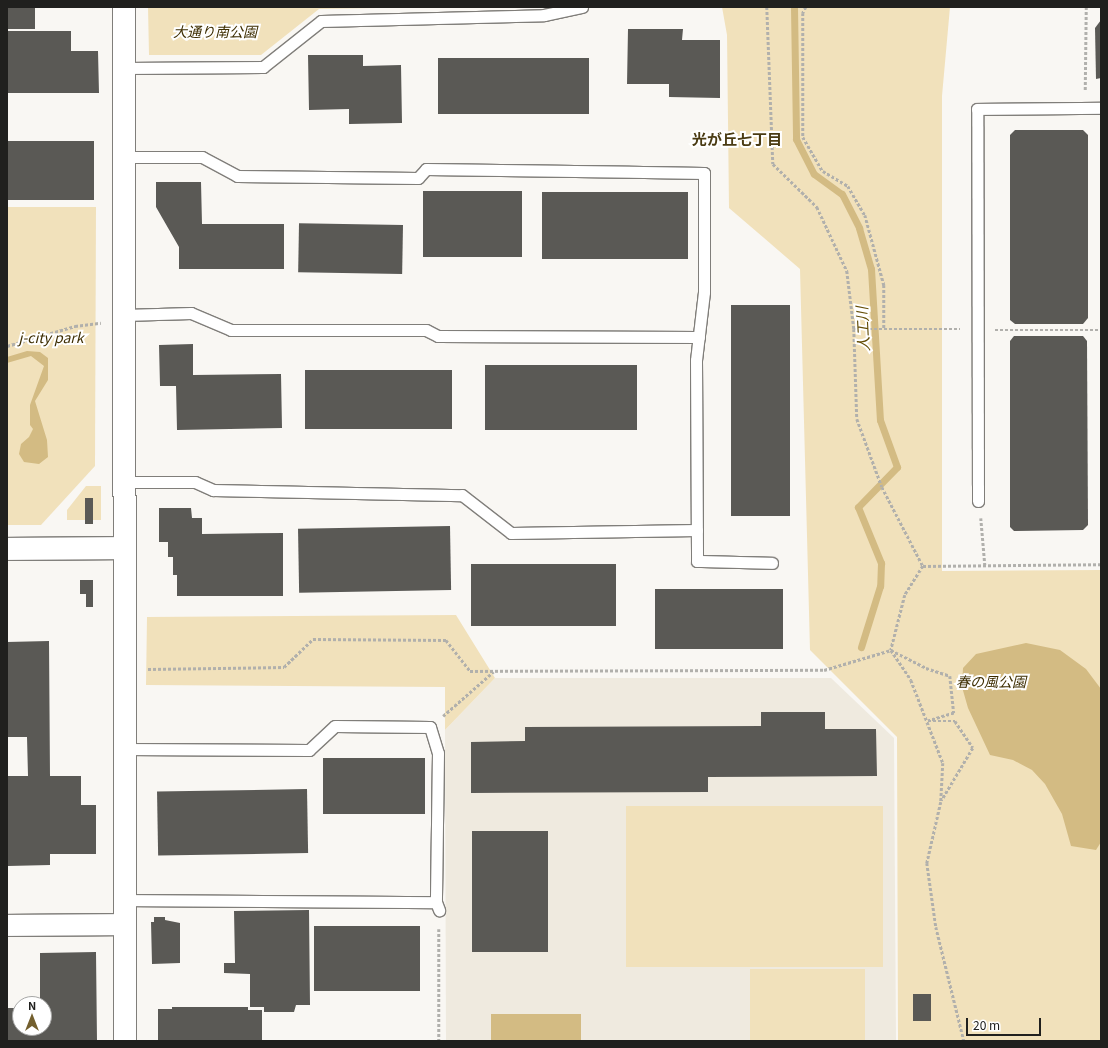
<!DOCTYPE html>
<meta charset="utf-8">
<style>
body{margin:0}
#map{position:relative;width:1108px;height:1048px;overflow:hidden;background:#f9f7f3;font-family:Georgia,"Noto Sans JP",serif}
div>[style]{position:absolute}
.built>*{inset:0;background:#efeadf}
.green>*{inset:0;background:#f1e1bb;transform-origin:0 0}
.water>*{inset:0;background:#d3bb83;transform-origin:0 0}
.stream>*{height:7px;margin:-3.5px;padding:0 3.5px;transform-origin:3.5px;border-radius:3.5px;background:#d3bb83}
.building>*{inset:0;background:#5a5955;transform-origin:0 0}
.path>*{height:2.5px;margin-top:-1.25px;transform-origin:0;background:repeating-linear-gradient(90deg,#b1b0ac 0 3px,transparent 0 5px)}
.roads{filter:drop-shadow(1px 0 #807e7a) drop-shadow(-1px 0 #807e7a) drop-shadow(0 1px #807e7a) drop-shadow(0 -1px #807e7a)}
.lane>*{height:11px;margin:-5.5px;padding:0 5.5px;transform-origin:5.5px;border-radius:5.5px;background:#fff}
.street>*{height:21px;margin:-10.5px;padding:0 10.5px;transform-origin:10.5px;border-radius:10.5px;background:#fff}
.secondary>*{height:22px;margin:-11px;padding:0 11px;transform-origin:11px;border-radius:11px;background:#fff}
span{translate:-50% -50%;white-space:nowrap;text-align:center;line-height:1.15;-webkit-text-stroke:4px #fff;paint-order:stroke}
.park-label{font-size:14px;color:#3d2d00;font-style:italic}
.neighbourhood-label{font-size:15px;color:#4a3b13;font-weight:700}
.water-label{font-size:15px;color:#644d05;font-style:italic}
.frame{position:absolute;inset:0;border:8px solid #20201e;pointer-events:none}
.north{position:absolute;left:12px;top:996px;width:40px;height:40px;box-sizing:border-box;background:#fff;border:1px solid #a6a6a5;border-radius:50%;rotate:0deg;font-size:11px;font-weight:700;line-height:16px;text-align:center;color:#20201e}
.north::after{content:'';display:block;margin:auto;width:14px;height:18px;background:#735f2e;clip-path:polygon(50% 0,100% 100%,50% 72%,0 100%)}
.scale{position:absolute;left:966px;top:1018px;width:75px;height:18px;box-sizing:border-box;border:2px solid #20201e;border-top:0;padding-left:5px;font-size:12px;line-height:14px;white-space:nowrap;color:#20201e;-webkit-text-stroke:3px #fff;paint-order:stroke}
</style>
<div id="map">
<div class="built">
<div style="clip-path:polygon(495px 678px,831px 678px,894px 738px,896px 1041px,446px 1041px,445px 730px)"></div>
</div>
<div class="green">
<div style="clip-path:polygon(148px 7px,435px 7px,319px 9px,261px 55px,149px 55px)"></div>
<div style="clip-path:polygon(722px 7px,950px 7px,942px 96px,942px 571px,1101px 570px,1101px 1041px,898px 1041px,897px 737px,810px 650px,800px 269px,729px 208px,727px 35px)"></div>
<div style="clip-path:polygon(7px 207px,96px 207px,95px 466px,41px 525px,7px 525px)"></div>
<div style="clip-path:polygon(86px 486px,101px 486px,101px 520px,93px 520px,93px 498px,85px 498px,85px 520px,67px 520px,67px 510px)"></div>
<div style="clip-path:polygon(456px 615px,495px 678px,445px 730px,445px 687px,146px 685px,147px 617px)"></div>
<div style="left:626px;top:806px;width:257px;height:161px"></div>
<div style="left:750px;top:969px;width:115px;height:72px"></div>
</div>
<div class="water">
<div style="clip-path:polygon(27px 351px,40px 352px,48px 358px,48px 380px,35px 401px,47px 440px,48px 457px,39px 464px,24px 462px,19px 454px,21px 444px,29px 437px,33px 429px,30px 425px,30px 405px,44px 366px,31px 356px,7px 363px,7px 357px)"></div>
<div style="clip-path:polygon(1026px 643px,1060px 650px,1086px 669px,1101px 689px,1101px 842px,1096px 850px,1071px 846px,1062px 814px,1045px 784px,1032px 770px,1013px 760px,990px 755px,968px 708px,962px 687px,963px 668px,976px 654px)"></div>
<div style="left:581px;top:1014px;width:27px;height:90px;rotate:90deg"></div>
</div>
<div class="stream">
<div style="left:794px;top:7px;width:132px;rotate:89.1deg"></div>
<div style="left:796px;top:139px;width:39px;rotate:63deg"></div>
<div style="left:814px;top:174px;width:34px;rotate:36deg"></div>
<div style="left:842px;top:194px;width:38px;rotate:63deg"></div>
<div style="left:859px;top:228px;width:43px;rotate:73.7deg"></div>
<div style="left:871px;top:269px;width:151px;rotate:86.6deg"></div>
<div style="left:880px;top:420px;width:50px;rotate:70.1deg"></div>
<div style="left:897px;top:467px;width:56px;rotate:134.3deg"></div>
<div style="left:858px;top:507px;width:61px;rotate:67.7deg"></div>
<div style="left:881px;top:563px;width:23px;rotate:92deg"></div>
<div style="left:880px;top:586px;width:64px;rotate:107.3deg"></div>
</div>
<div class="building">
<div style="left:7px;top:7px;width:28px;height:22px"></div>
<div style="clip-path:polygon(1101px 20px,1101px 78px,1096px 79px,1095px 28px)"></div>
<div style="clip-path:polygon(628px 29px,683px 29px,682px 40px,720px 40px,720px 98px,669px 97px,669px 84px,627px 84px)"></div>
<div style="clip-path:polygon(7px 31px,71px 31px,71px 51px,98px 51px,99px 93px,7px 93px)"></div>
<div style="clip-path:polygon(308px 55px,363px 55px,363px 66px,401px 65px,402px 123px,349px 124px,349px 109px,309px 110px)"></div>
<div style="left:438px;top:58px;width:151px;height:56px"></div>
<div style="clip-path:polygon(1015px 130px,1083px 130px,1088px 135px,1088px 318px,1083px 324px,1015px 324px,1010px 320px,1010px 135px)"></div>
<div style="left:7px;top:141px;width:87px;height:59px"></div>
<div style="clip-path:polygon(156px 182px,201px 182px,202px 224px,284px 224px,284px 269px,179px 269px,179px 247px,156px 207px)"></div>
<div style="left:522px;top:191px;width:66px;height:99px;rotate:90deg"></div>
<div style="left:542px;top:192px;width:146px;height:67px"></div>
<div style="left:403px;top:225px;width:49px;height:104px;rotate:91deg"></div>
<div style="left:731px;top:305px;width:59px;height:211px"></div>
<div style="clip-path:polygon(1014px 336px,1083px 336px,1087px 341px,1088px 525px,1083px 530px,1014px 531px,1010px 527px,1010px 341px)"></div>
<div style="clip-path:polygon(193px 344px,193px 375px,281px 374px,282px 428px,177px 430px,176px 386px,160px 386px,159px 345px)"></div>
<div style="left:485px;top:365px;width:152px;height:65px"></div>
<div style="left:305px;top:370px;width:147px;height:59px"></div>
<div style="left:85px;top:498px;width:8px;height:26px"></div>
<div style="clip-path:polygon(159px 508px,191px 508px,192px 518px,202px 518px,202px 534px,283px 533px,283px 596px,177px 596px,177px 575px,173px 575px,173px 557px,168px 557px,168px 542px,159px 542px)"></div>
<div style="left:450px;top:526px;width:64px;height:152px;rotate:89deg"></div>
<div style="left:471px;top:564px;width:145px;height:62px"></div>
<div style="clip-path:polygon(80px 580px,93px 580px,93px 607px,86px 607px,86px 594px,80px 594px)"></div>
<div style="left:783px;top:589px;width:60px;height:128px;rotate:90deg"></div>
<div style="clip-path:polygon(49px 641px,50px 776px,81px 776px,81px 805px,96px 805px,96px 854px,50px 854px,50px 865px,8px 866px,7px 776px,28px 776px,27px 737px,7px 737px,7px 642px)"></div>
<div style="clip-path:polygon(761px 712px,825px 712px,825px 729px,876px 729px,877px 776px,708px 777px,708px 792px,471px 793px,471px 742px,525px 741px,525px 727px,761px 726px)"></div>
<div style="left:323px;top:758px;width:102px;height:56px"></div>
<div style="left:307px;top:789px;width:64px;height:150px;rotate:89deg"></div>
<div style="left:472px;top:831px;width:76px;height:121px"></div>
<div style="clip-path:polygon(309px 910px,310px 1005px,296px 1005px,294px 1012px,264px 1012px,264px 1007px,250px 1007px,250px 974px,224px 973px,224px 963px,235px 963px,234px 911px)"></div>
<div style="clip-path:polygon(154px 917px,165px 917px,165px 920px,180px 923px,180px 963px,152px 964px,151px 922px,154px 922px)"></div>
<div style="left:314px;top:926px;width:106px;height:65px"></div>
<div style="clip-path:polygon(96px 952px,97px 1041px,7px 1041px,7px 1008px,20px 1008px,20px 1028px,44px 1028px,44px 1004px,40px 1004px,40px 953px)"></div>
<div style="left:913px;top:994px;width:18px;height:27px"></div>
<div style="clip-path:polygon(172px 1007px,248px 1007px,248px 1010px,262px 1010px,262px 1041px,158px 1041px,158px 1009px,172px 1009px)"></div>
</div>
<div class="path">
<div style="left:767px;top:7px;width:157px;rotate:87.8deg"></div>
<div style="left:773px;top:164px;width:62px;rotate:44.3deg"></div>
<div style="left:817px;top:207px;width:71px;rotate:64.9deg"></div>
<div style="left:847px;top:271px;width:58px;rotate:83.1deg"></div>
<div style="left:854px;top:329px;width:90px;rotate:88.1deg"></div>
<div style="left:857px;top:419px;width:72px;rotate:69.8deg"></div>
<div style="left:882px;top:487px;width:89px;rotate:62.6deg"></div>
<div style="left:806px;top:7px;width:7px;rotate:117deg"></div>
<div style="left:803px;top:13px;width:124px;rotate:90deg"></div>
<div style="left:803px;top:137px;width:39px;rotate:60deg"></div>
<div style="left:823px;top:171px;width:29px;rotate:31deg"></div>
<div style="left:848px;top:186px;width:34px;rotate:60deg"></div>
<div style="left:865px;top:215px;width:73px;rotate:74.8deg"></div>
<div style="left:884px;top:285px;width:44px;rotate:90deg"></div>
<div style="left:1085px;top:90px;width:83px;rotate:-89.3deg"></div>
<div style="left:854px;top:329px;width:106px"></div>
<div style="left:995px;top:330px;width:106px"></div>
<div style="left:7px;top:346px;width:71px;rotate:-16.4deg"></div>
<div style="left:75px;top:326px;width:26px;rotate:-7deg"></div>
<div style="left:981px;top:518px;width:47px;rotate:85.1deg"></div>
<div style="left:923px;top:566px;width:34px;rotate:122deg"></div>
<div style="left:905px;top:595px;width:57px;rotate:104.3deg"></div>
<div style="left:891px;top:650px;width:39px;rotate:27deg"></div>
<div style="left:926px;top:668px;width:25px;rotate:18deg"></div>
<div style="left:950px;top:676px;width:37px;rotate:84deg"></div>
<div style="left:954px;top:713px;width:27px;rotate:163deg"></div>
<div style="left:928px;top:721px;width:27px"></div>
<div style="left:955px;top:721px;width:32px;rotate:56deg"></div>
<div style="left:973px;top:748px;width:61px;rotate:120.8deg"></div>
<div style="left:923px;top:566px;width:178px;rotate:-0.6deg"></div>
<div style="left:148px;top:669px;width:136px;rotate:-0.8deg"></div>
<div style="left:284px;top:667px;width:40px;rotate:-44deg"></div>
<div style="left:313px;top:639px;width:133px;rotate:0.4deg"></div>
<div style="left:446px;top:640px;width:39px;rotate:52deg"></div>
<div style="left:470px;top:671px;width:354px;rotate:-0.2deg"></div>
<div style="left:824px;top:670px;width:70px;rotate:-16.6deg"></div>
<div style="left:891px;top:650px;width:36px;rotate:56deg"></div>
<div style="left:911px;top:680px;width:89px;rotate:68.9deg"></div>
<div style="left:943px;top:763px;width:39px;rotate:93deg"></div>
<div style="left:941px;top:802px;width:63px;rotate:102.9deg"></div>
<div style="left:927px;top:863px;width:65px;rotate:82deg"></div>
<div style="left:936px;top:927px;width:117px;rotate:76.2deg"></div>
<div style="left:443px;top:716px;width:67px;rotate:-41.3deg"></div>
<div style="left:439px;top:929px;width:112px;rotate:90deg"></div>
</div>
<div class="roads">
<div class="lane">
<div style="left:124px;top:68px;width:139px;rotate:-0.4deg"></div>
<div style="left:263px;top:67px;width:74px;rotate:-38.4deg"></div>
<div style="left:321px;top:21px;width:223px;rotate:-1.5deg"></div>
<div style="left:544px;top:15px;width:39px;rotate:-12deg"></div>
<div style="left:124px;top:157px;width:78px"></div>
<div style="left:202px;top:157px;width:40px;rotate:28deg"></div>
<div style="left:237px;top:176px;width:181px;rotate:0.6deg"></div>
<div style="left:418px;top:178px;width:12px;rotate:-48deg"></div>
<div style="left:426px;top:169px;width:278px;rotate:0.8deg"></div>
<div style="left:704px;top:173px;width:119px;rotate:90deg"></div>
<div style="left:704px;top:292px;width:68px;rotate:96.7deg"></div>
<div style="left:696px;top:360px;width:201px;rotate:89.7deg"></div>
<div style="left:697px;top:561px;width:75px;rotate:1.5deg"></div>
<div style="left:124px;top:315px;width:67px;rotate:-1.7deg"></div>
<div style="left:191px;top:313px;width:43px;rotate:23deg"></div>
<div style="left:231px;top:330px;width:195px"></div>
<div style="left:426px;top:330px;width:13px;rotate:27deg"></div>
<div style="left:438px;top:336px;width:261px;rotate:0.2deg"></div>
<div style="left:124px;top:482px;width:71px"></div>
<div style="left:195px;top:482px;width:20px;rotate:24deg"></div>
<div style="left:213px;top:490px;width:249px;rotate:1.2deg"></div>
<div style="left:462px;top:495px;width:62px;rotate:37.8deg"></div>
<div style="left:511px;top:533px;width:186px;rotate:-0.9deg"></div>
<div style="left:978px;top:501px;width:392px;rotate:-90.1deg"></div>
<div style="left:977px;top:109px;width:124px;rotate:-0.5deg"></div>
<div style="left:124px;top:749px;width:185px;rotate:0.3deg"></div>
<div style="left:309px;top:750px;width:35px;rotate:-43deg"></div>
<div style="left:335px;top:726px;width:95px;rotate:0.6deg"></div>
<div style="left:430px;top:727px;width:27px;rotate:73deg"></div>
<div style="left:438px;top:753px;width:149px;rotate:90.8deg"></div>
<div style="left:436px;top:902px;width:9px;rotate:69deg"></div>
<div style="left:124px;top:900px;width:312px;rotate:0.4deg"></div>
</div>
<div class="street">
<div style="left:7px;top:925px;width:117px;rotate:-0.5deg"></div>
</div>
<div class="secondary">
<div style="left:124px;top:7px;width:1034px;rotate:89.94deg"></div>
<div style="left:7px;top:549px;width:116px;rotate:-0.5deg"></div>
</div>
</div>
<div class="park-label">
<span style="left:215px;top:31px">大通り南公園</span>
<span style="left:51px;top:337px">j-city park</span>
<span style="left:991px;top:681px">春の風公園</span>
</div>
<div class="neighbourhood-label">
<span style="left:737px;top:139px">光が丘七丁目</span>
</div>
<div class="water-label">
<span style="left:862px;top:329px;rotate:-93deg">人工川</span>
</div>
<div class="frame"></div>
<div class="north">N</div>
<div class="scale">20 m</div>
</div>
